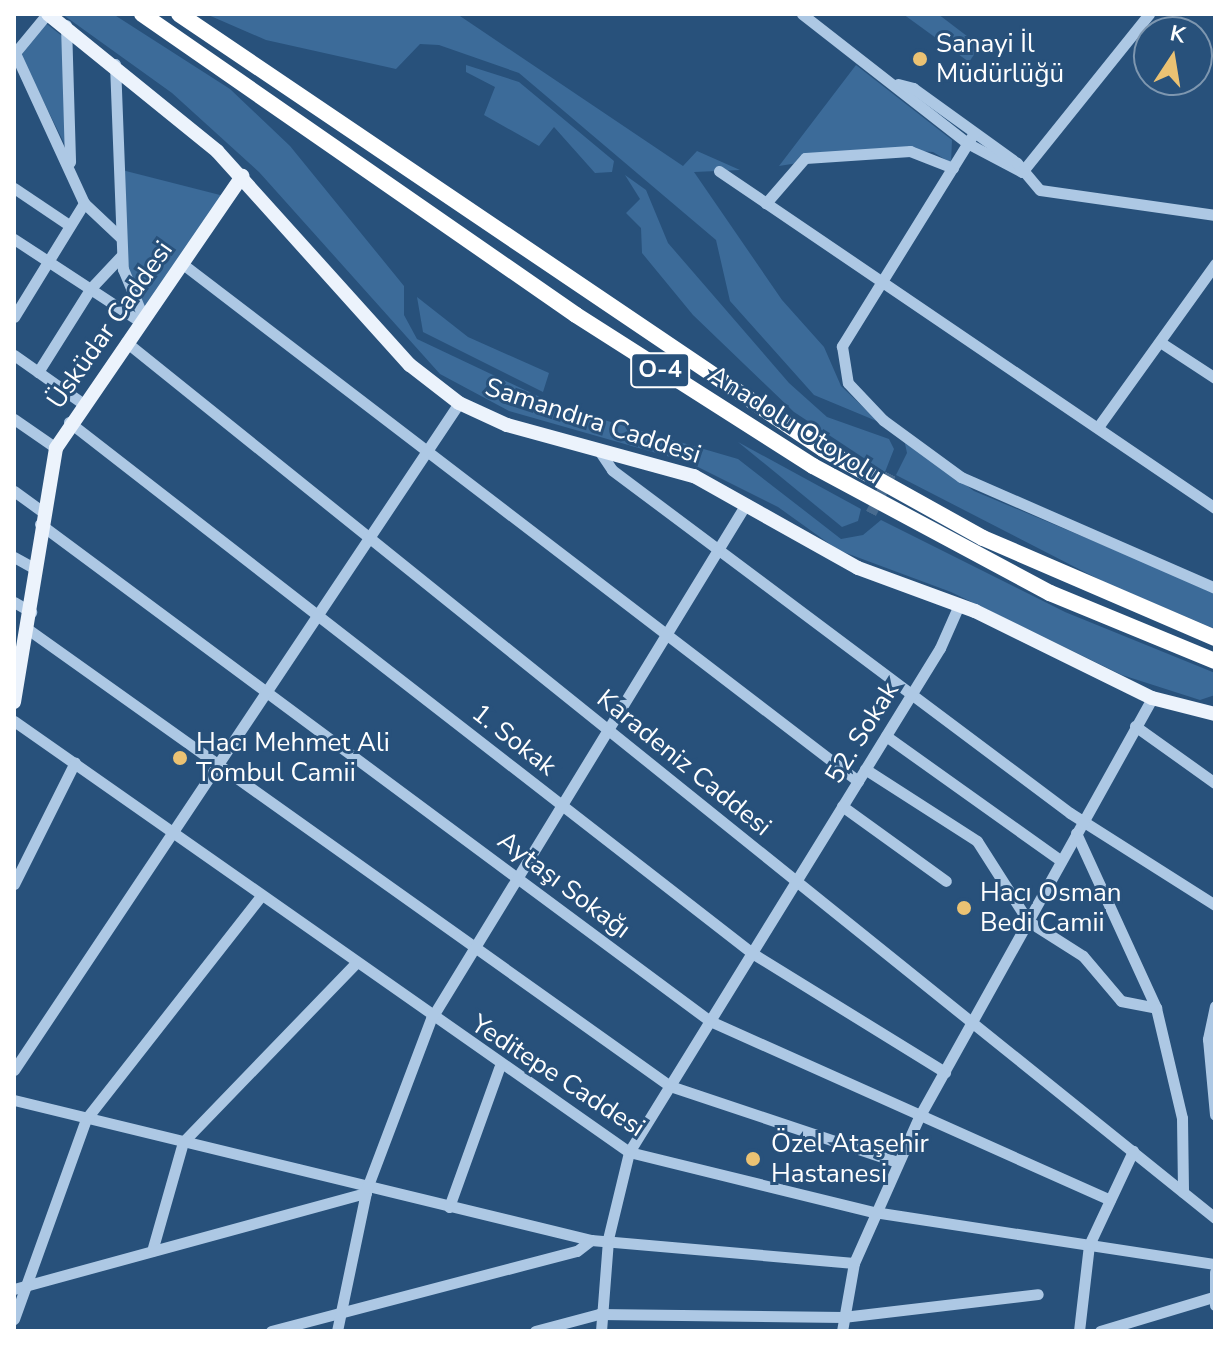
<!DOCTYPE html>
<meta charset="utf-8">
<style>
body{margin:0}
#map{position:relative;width:1229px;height:1345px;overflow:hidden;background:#28517b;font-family:"Nunito Sans",sans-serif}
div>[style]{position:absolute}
.green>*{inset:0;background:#3c6b99}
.minor-tunnel>*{height:11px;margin-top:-5.5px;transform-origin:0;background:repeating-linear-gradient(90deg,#486b8f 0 11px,transparent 0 16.5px)}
.minor>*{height:11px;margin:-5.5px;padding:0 5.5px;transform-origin:5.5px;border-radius:5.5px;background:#adc8e4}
.major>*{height:14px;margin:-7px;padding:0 7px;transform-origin:7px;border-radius:7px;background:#ecf3fc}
.highway>*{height:16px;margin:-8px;padding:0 8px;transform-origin:8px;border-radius:8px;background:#fff}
.dots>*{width:22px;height:22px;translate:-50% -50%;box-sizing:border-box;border:4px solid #28517b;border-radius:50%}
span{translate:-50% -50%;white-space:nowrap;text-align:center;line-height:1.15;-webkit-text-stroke:6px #28517b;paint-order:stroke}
.shield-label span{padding:2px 6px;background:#28517b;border:2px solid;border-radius:6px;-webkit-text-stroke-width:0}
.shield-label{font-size:24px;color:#fff;font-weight:700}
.poi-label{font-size:26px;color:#fff}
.left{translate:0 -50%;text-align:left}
.street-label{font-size:26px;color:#fff}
.frame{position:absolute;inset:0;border:16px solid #fff;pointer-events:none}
.north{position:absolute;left:1133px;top:16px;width:80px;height:80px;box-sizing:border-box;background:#28517b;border:2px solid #7e97b0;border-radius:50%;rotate:12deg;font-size:22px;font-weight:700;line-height:32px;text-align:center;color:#fff}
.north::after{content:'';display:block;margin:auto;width:28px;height:36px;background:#ebc273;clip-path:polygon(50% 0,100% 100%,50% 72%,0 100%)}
</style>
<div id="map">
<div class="green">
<div style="clip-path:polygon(62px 14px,113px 14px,230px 89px,290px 146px,404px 286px,404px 315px,417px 339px,563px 408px,738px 459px,841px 539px,863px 535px,881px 520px,1065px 612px,1215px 673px,1215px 695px,1200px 700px,1122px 675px,951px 592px,838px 550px,778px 507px,688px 462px,509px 411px,440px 374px,259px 172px,172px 93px)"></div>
<div style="clip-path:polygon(206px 14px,457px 14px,683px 166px,697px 151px,740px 170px,694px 172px,782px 300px,824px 347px,841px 386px,879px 422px,814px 395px,730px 301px,716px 240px,519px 73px,439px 45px,420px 44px,396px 69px,266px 40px)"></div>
<div style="clip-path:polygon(903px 14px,938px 14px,980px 46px,969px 62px)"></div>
<div style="clip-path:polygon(43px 21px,62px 36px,66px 147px,21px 56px)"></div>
<div style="clip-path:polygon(466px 65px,519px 82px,614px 161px,612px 172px,595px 173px,554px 127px,539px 146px,484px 115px,495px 87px,466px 72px)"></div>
<div style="clip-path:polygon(856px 65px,952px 140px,951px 163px,933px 152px,886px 149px,779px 166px)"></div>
<div style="clip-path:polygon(118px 169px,224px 196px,146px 309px,131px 290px)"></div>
<div style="clip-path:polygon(625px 175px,646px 190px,668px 243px,789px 383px,827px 417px,889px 439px,894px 449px,885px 472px,794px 412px,693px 315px,642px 253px,641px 228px,626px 213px,640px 199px)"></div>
<div style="clip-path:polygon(417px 297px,468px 337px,549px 373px,543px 392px,423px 332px)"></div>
<div style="clip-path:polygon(904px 439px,974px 491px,1215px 592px,1215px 629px,1104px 582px,896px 475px,907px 453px)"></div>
<div style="clip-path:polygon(738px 442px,861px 509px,858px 521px,842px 527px)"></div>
</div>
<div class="minor-tunnel">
<div style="left:871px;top:513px;width:47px;rotate:-63.4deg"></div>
</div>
<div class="minor">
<div style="left:802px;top:14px;width:209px;rotate:38deg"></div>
<div style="left:967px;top:143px;width:62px;rotate:27.8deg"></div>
<div style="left:66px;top:25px;width:137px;rotate:88.3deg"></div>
<div style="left:15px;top:53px;width:165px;rotate:65.3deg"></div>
<div style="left:84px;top:203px;width:50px;rotate:43.4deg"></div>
<div style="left:14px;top:54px;width:52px;rotate:-50.5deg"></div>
<div style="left:115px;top:64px;width:205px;rotate:87.8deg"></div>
<div style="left:123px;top:269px;width:54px;rotate:67.2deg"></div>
<div style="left:898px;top:84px;width:16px;rotate:15deg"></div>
<div style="left:913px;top:88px;width:128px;rotate:35.8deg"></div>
<div style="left:1017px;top:163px;width:35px;rotate:50deg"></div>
<div style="left:1040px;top:190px;width:177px;rotate:8.1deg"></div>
<div style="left:974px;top:133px;width:251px;rotate:121.8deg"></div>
<div style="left:842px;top:346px;width:37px;rotate:81deg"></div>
<div style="left:848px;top:383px;width:51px;rotate:46.6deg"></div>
<div style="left:883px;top:420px;width:97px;rotate:36.2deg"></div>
<div style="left:961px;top:477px;width:277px;rotate:23.6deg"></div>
<div style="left:953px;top:168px;width:46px;rotate:-158.4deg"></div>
<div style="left:910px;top:151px;width:105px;rotate:176.2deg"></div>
<div style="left:805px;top:158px;width:60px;rotate:130.9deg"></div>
<div style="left:766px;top:203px;width:543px;rotate:34.19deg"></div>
<div style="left:719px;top:171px;width:57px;rotate:34.2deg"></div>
<div style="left:1022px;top:172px;width:203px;rotate:-51.2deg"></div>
<div style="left:14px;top:188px;width:66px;rotate:33.9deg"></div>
<div style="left:14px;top:239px;width:152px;rotate:33.2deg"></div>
<div style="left:184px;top:265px;width:849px;rotate:37.44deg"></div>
<div style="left:14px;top:317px;width:134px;rotate:-58.4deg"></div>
<div style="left:126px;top:342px;width:1398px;rotate:38.81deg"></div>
<div style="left:1160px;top:342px;width:66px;rotate:33.2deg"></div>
<div style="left:14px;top:355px;width:83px;rotate:35.2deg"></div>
<div style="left:38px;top:372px;width:99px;rotate:-57.8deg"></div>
<div style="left:91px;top:288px;width:44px;rotate:-46.8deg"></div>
<div style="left:14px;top:419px;width:51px;rotate:34.6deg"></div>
<div style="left:69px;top:422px;width:865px;rotate:37.86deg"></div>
<div style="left:752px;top:953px;width:227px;rotate:31.7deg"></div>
<div style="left:1098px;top:427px;width:201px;rotate:-54.3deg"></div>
<div style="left:598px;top:449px;width:25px;rotate:56deg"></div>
<div style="left:612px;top:470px;width:572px;rotate:36.83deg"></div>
<div style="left:1070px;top:813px;width:172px;rotate:32.4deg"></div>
<div style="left:14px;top:491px;width:34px;rotate:36deg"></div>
<div style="left:40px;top:524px;width:834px;rotate:36.57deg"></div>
<div style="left:710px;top:1021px;width:438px;rotate:24.1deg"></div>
<div style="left:14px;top:557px;width:25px;rotate:29deg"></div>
<div style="left:14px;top:602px;width:20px;rotate:30deg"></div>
<div style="left:29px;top:630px;width:787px;rotate:35.43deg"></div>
<div style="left:670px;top:1086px;width:239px;rotate:18.5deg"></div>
<div style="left:14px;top:721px;width:751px;rotate:35.02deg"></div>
<div style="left:629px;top:1152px;width:252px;rotate:13.8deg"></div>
<div style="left:874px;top:1212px;width:345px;rotate:8.7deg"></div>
<div style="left:1135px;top:726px;width:98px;rotate:35.5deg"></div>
<div style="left:886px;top:736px;width:215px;rotate:35.5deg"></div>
<div style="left:865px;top:769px;width:133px;rotate:32.7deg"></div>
<div style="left:977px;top:841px;width:95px;rotate:57.5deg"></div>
<div style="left:1028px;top:921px;width:65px;rotate:32.5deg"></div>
<div style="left:1083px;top:956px;width:59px;rotate:49.8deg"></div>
<div style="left:1121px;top:1001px;width:36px;rotate:11deg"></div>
<div style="left:842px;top:806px;width:128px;rotate:35.8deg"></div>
<div style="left:1076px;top:833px;width:192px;rotate:65.4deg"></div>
<div style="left:1156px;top:1008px;width:113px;rotate:76.7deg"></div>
<div style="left:1182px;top:1118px;width:74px;rotate:89.2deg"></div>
<div style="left:14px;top:884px;width:136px;rotate:-63.4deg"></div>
<div style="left:1215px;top:1006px;width:34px;rotate:102deg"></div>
<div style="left:1208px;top:1039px;width:76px;rotate:84.7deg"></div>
<div style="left:14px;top:1070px;width:802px;rotate:-56.29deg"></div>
<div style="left:14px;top:1100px;width:594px;rotate:13.64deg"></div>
<div style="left:591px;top:1240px;width:264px;rotate:5deg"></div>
<div style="left:449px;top:1207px;width:148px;rotate:-70.2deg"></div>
<div style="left:152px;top:1251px;width:113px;rotate:-74.1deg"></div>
<div style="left:183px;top:1142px;width:248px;rotate:-46deg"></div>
<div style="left:1215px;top:1272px;width:33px;rotate:90deg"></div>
<div style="left:14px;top:1289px;width:365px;rotate:-15.3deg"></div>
<div style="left:14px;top:1319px;width:213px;rotate:-70.2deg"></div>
<div style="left:86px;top:1119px;width:283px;rotate:-51.9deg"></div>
<div style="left:271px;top:1331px;width:316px;rotate:-14.7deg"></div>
<div style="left:577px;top:1251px;width:18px;rotate:-38deg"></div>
<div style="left:337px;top:1331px;width:146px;rotate:-78.2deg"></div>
<div style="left:367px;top:1188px;width:181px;rotate:-69.3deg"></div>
<div style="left:431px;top:1019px;width:604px;rotate:-58.55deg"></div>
<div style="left:535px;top:1331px;width:66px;rotate:-14.9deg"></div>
<div style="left:599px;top:1314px;width:244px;rotate:0.7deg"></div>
<div style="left:843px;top:1317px;width:196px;rotate:-6.7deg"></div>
<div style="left:601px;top:1331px;width:92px;rotate:-85.6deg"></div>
<div style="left:608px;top:1239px;width:89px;rotate:-76.4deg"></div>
<div style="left:629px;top:1152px;width:592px;rotate:-58.32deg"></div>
<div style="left:940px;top:648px;width:47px;rotate:-66.2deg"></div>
<div style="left:842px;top:1331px;width:69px;rotate:-80deg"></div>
<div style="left:854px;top:1263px;width:160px;rotate:-66deg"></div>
<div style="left:919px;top:1117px;width:479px;rotate:-60.9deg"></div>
<div style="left:1079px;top:1331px;width:87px;rotate:-83.4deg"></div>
<div style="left:1089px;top:1245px;width:104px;rotate:-64.9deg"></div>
<div style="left:1100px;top:1331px;width:118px;rotate:-16.7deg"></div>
</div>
<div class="major">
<div style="left:48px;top:14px;width:218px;rotate:39deg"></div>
<div style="left:217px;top:151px;width:288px;rotate:48deg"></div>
<div style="left:410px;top:365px;width:62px;rotate:37.8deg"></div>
<div style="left:459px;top:403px;width:53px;rotate:24.6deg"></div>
<div style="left:507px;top:425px;width:194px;rotate:15.3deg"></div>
<div style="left:694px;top:476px;width:188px;rotate:29.3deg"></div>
<div style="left:858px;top:568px;width:125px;rotate:20.2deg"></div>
<div style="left:975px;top:611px;width:197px;rotate:26.2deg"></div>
<div style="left:1152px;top:698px;width:65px;rotate:14.3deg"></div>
<div style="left:14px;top:702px;width:257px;rotate:-80.6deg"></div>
<div style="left:56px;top:448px;width:330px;rotate:-55.6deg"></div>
</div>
<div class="highway">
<div style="left:142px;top:14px;width:528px;rotate:34.74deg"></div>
<div style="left:576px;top:315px;width:281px;rotate:32.5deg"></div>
<div style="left:813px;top:466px;width:269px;rotate:28.2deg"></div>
<div style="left:1050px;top:593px;width:178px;rotate:22.4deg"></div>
<div style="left:179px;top:14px;width:777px;rotate:34.04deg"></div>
<div style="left:823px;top:449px;width:183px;rotate:29.1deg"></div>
<div style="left:983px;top:538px;width:253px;rotate:23.3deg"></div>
</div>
<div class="dots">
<div style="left:920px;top:59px;background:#ebc273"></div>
<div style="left:180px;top:758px;background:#ebc273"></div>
<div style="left:964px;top:908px;background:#ebc273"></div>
<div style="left:753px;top:1159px;background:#ebc273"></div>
</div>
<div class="shield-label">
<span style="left:660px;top:370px">O-4</span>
</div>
<div class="poi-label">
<span class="left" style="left:936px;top:59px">Sanayi İl<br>Müdürlüğü</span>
<span class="left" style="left:196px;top:758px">Hacı Mehmet Ali<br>Tombul Camii</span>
<span class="left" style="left:980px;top:908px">Hacı Osman<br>Bedi Camii</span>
<span class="left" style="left:771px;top:1159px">Özel Ataşehir<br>Hastanesi</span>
</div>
<div class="street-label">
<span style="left:110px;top:325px;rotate:-55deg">Üsküdar Caddesi</span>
<span style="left:593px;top:421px;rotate:18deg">Samandıra Caddesi</span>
<span style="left:795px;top:425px;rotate:32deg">Anadolu Otoyolu</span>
<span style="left:862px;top:733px;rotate:-58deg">52. Sokak</span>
<span style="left:514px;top:740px;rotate:38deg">1. Sokak</span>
<span style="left:684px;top:763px;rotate:39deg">Karadeniz Caddesi</span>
<span style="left:564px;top:885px;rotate:37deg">Aytaşı Sokağı</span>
<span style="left:558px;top:1076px;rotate:33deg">Yeditepe Caddesi</span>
</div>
<div class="frame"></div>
<div class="north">K</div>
</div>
